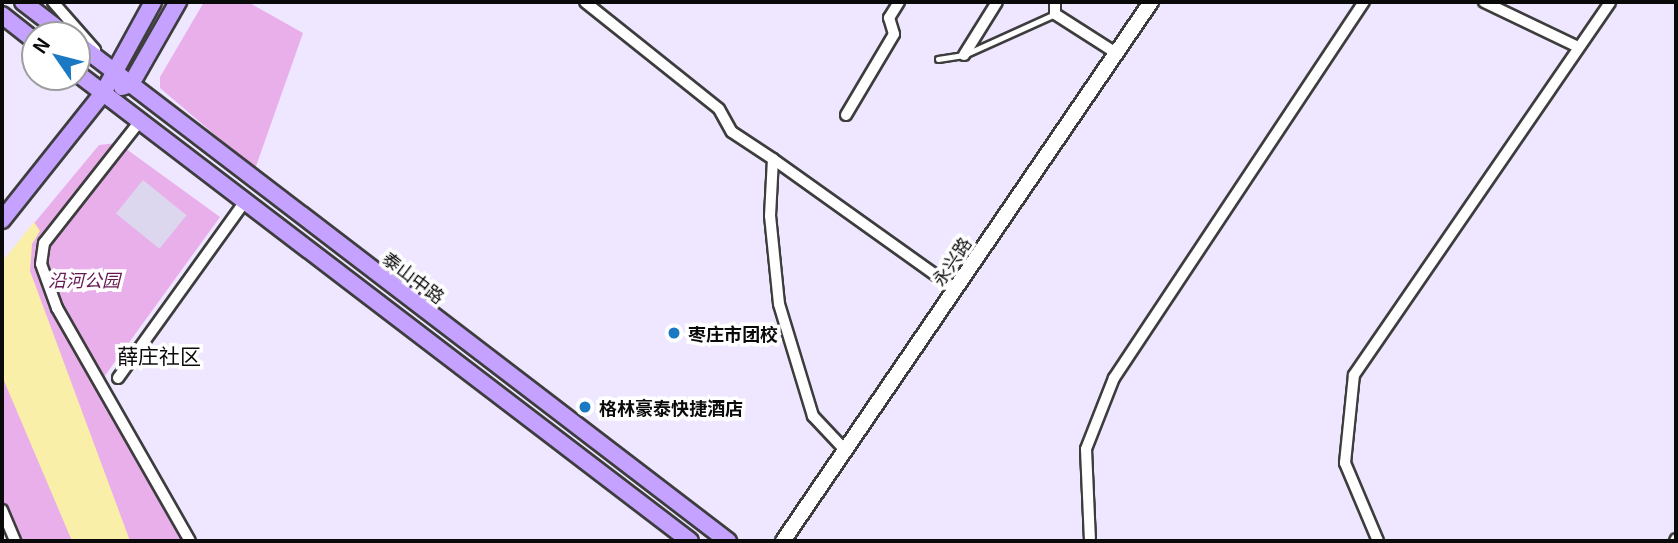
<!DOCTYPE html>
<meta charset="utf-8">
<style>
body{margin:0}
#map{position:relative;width:1678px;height:543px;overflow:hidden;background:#eee7ff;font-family:Georgia,"Noto Sans SC",serif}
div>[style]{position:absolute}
.green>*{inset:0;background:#e9afeb}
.plaza>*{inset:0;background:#dcd7ee;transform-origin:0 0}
.water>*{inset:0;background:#faefa8}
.roads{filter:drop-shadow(2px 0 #3d3d3d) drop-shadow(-2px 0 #3d3d3d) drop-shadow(0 2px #3d3d3d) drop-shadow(0 -2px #3d3d3d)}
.service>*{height:5px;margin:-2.5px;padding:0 2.5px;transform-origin:2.5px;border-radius:2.5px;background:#fff}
.minor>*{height:10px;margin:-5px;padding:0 5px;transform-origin:5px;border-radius:5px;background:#fff}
.tertiary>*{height:14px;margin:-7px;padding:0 7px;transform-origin:7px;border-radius:7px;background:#fff}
.secondary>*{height:16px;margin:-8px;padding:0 8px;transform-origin:8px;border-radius:8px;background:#c5a2ff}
.dots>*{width:19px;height:19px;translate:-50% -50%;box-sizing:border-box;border:4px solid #fff;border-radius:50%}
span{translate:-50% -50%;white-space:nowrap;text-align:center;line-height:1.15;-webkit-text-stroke:7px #fff;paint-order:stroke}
.street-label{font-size:18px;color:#0a0a0a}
.park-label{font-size:18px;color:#65174f;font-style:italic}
.poi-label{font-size:18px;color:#0a0a0a;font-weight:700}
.left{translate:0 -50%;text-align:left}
.quarter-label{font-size:21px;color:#0a0a0a}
.frame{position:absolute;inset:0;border:4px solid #0a0a0a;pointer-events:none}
.north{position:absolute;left:21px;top:21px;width:70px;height:70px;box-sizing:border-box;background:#fff;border:2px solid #9d9d9d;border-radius:50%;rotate:305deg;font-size:19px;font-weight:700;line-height:28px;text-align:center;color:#0a0a0a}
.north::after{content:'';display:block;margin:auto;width:24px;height:32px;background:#1a79c2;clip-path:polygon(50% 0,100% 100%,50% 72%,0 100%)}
</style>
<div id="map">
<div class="green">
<div style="clip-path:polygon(204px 2px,248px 2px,303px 33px,255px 169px,160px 88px,160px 77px)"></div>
<div style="clip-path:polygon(118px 143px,220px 217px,96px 388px,181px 541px,8px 541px,2px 527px,2px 262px,99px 145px)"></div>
</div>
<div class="plaza">
<div style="left:143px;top:180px;width:56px;height:43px;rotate:39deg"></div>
</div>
<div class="water">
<div style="clip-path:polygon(34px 222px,40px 231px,32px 244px,30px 271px,130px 541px,72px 541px,2px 376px,2px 262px)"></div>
</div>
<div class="roads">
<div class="service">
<div style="left:938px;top:59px;width:26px;rotate:-9deg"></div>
<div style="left:964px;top:55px;width:100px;rotate:-24.3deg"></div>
</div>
<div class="minor">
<div style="left:53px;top:2px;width:64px;rotate:48.8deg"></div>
<div style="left:585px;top:2px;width:171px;rotate:38.6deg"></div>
<div style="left:719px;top:109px;width:26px;rotate:61deg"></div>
<div style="left:732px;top:132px;width:49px;rotate:33.4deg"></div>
<div style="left:1055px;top:2px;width:12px;rotate:90deg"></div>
<div style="left:1055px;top:14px;width:72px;rotate:32.6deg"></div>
<div style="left:1484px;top:2px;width:104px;rotate:25.6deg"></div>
<div style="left:964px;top:55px;width:62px;rotate:-58.1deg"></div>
<div style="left:846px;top:115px;width:94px;rotate:-59.3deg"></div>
<div style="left:894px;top:34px;width:17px;rotate:-107deg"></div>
<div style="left:889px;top:18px;width:19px;rotate:-58deg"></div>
<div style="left:140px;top:121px;width:155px;rotate:128.2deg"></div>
<div style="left:44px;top:243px;width:21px;rotate:98deg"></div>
<div style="left:41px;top:264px;width:47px;rotate:70deg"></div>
<div style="left:57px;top:308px;width:268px;rotate:60.3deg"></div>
<div style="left:118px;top:378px;width:218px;rotate:-54.3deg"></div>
<div style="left:845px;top:450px;width:47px;rotate:-133.3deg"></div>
<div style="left:813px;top:416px;width:117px;rotate:-106.9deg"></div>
<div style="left:779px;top:304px;width:88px;rotate:-95.8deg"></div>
<div style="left:770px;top:216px;width:57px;rotate:-87deg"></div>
<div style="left:773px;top:159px;width:224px;rotate:35.5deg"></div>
<div style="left:2px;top:510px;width:34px;rotate:67deg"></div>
<div style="left:1090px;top:541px;width:92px;rotate:-92.5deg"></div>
<div style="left:1086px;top:449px;width:76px;rotate:-68.5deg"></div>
<div style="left:1114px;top:378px;width:452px;rotate:-56.4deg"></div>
<div style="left:1378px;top:541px;width:85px;rotate:-112.9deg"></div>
<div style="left:1345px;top:463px;width:88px;rotate:-84.2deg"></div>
<div style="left:1354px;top:375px;width:452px;rotate:-55.5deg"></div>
<div style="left:1675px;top:541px;width:2px;rotate:-63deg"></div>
</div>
<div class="tertiary">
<div style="left:783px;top:541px;width:653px;rotate:-55.68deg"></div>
</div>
<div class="secondary">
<div style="left:23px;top:2px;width:54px;rotate:37.5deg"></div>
<div style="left:2px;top:15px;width:42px;rotate:38.2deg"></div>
<div style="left:77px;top:43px;width:820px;rotate:37.42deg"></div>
<div style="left:77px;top:73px;width:771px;rotate:37.36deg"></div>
<div style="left:122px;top:87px;width:9px;rotate:-18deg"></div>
<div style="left:131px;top:84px;width:95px;rotate:-60.2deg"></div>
<div style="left:2px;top:220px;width:162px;rotate:-51.5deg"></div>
<div style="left:103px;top:93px;width:104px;rotate:-61.2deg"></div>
</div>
</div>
<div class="dots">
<div style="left:674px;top:333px;background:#1a79c2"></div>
<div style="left:585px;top:407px;background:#1a79c2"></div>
</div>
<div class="street-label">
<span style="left:951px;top:261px;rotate:-56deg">永兴路</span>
<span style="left:414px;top:277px;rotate:37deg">泰山中路</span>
</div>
<div class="park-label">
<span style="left:84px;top:279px">沿河公园</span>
</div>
<div class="poi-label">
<span class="left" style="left:688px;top:333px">枣庄市团校</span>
<span class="left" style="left:599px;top:407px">格林豪泰快捷酒店</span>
</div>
<div class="quarter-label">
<span style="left:159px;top:355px">薛庄社区</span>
</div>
<div class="frame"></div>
<div class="north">N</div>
</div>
